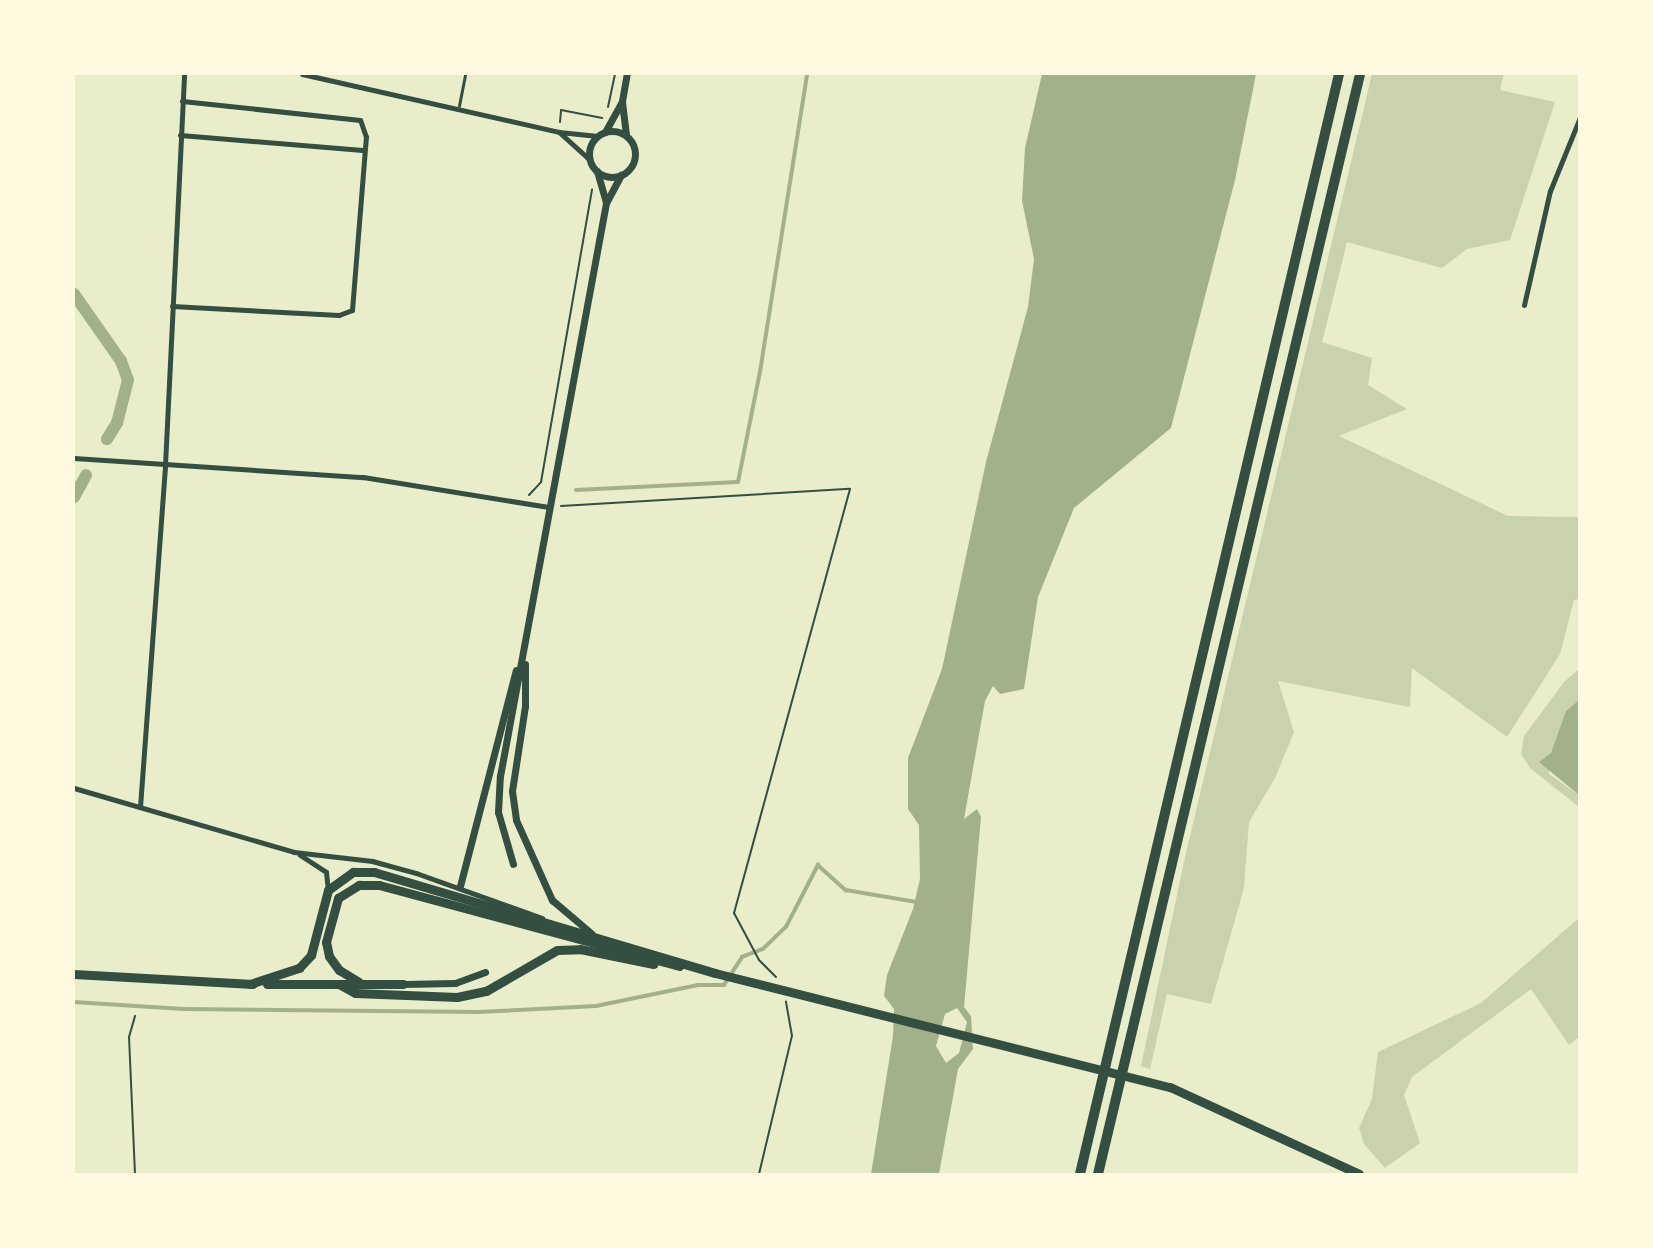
<!DOCTYPE html>
<style>
body{margin:0}
#map{position:relative;width:1653px;height:1248px;overflow:hidden;background:#e9edc9;font-family:Poppins,sans-serif}
div>[style]{position:absolute}
.green>*{inset:0;background:#cad2ad}
.water>*{inset:0;background:#a3b18a}
.stream>*{height:3.5px;margin:-1.75px;padding:0 1.75px;transform-origin:1.75px;border-radius:1.75px;background:#a3b18a}
.canal>*{height:12px;margin:-6px;padding:0 6px;transform-origin:6px;border-radius:6px;background:#a3b18a}
.path>*{height:2px;margin:-1px;padding:0 1px;transform-origin:1px;border-radius:1px;background:#344e41}
.service>*{height:2.5px;margin:-1.25px;padding:0 1.25px;transform-origin:1.25px;border-radius:1.25px;background:#344e41}
.minor>*{height:5px;margin:-2.5px;padding:0 2.5px;transform-origin:2.5px;border-radius:2.5px;background:#344e41}
.tertiary>*{height:7px;margin:-3.5px;padding:0 3.5px;transform-origin:3.5px;border-radius:3.5px;background:#344e41}
.tertiary>.ring{margin:-3.5px;padding:0;box-sizing:content-box;background:none;border:7px solid #344e41;border-radius:50%}
.primary>*{height:9px;margin:-4.5px;padding:0 4.5px;transform-origin:4.5px;border-radius:4.5px;background:#344e41}
.motorway>*{height:10px;margin:-5px;padding:0 5px;transform-origin:5px;border-radius:5px;background:#344e41}
span{translate:-50% -50%;white-space:nowrap;text-align:center;line-height:1.15;-webkit-text-stroke:7px #fefae0;paint-order:stroke}
.frame{position:absolute;inset:0;border:75px solid #fefae0;pointer-events:none}
</style>
<div id="map">
<div class="green">
<div style="clip-path:polygon(1372px 74px,1504px 74px,1500px 90px,1555px 102px,1510px 240px,1467px 249px,1442px 268px,1347px 242px,1322px 342px,1372px 358px,1368px 385px,1407px 409px,1339px 436px,1508px 516px,1579px 517px,1579px 599px,1574px 600px,1560px 654px,1507px 737px,1412px 668px,1410px 707px,1278px 681px,1294px 732px,1275px 778px,1249px 822px,1244px 888px,1211px 1004px,1167px 994px,1150px 1069px,1141px 1066px,1185px 857px)"></div>
<div style="clip-path:polygon(1579px 669px,1579px 700px,1566px 711px,1551px 754px,1549px 774px,1579px 795px,1579px 807px,1530px 768px,1521px 754px,1524px 736px,1564px 682px)"></div>
<div style="clip-path:polygon(1579px 918px,1579px 1037px,1569px 1045px,1531px 989px,1412px 1077px,1404px 1095px,1420px 1143px,1385px 1168px,1364px 1144px,1359px 1128px,1372px 1099px,1378px 1052px,1481px 1003px)"></div>
</div>
<div class="water">
<div style="clip-path:polygon(evenodd,1042px 74px,1256px 74px,1235px 180px,1171px 428px,1074px 508px,1038px 597px,1024px 689px,1000px 694px,993px 686px,985px 701px,964px 819px,977px 809px,981px 817px,964px 1007px,971px 1016px,973px 1049px,958px 1069px,939px 1174px,871px 1174px,893px 1036px,894px 1009px,884px 996px,887px 975px,913px 909px,920px 879px,919px 825px,908px 809px,908px 758px,942px 669px,986px 462px,1028px 307px,1034px 259px,1022px 201px,1025px 148px,1042px 74px,957px 1008px,967px 1022px,959px 1053px,946px 1063px,936px 1046px,945px 1014px,957px 1008px)"></div>
<div style="clip-path:polygon(1579px 700px,1579px 795px,1539px 762px,1551px 753px,1566px 711px)"></div>
</div>
<div class="stream">
<div style="left:576px;top:490px;width:162px;rotate:-2.8deg"></div>
<div style="left:738px;top:482px;width:112px;rotate:-78.7deg"></div>
<div style="left:760px;top:372px;width:302px;rotate:-81deg"></div>
<div style="left:74px;top:1002px;width:109px;rotate:3.7deg"></div>
<div style="left:183px;top:1009px;width:296px;rotate:0.6deg"></div>
<div style="left:479px;top:1012px;width:117px;rotate:-2.9deg"></div>
<div style="left:596px;top:1006px;width:104px;rotate:-11.6deg"></div>
<div style="left:698px;top:985px;width:26px"></div>
<div style="left:724px;top:985px;width:33px;rotate:-57deg"></div>
<div style="left:742px;top:957px;width:22px;rotate:-21deg"></div>
<div style="left:763px;top:949px;width:32px;rotate:-44deg"></div>
<div style="left:786px;top:927px;width:70px;rotate:-62.7deg"></div>
<div style="left:818px;top:865px;width:38px;rotate:42deg"></div>
<div style="left:846px;top:890px;width:71px;rotate:9.7deg"></div>
</div>
<div class="canal">
<div style="left:74px;top:294px;width:82px;rotate:55deg"></div>
<div style="left:121px;top:361px;width:20px;rotate:70deg"></div>
<div style="left:128px;top:380px;width:44px;rotate:104.3deg"></div>
<div style="left:117px;top:423px;width:19px;rotate:122deg"></div>
<div style="left:74px;top:497px;width:25px;rotate:-61deg"></div>
</div>
<div class="path">
<div style="left:608px;top:107px;width:34px;rotate:-78deg"></div>
<div style="left:560px;top:122px;width:12px;rotate:-85deg"></div>
<div style="left:561px;top:110px;width:42px;rotate:11deg"></div>
<div style="left:529px;top:495px;width:18px;rotate:-47deg"></div>
<div style="left:541px;top:482px;width:297px;rotate:-80.1deg"></div>
<div style="left:561px;top:506px;width:289px;rotate:-3.4deg"></div>
<div style="left:850px;top:489px;width:440px;rotate:105.3deg"></div>
<div style="left:734px;top:913px;width:53px;rotate:62deg"></div>
<div style="left:759px;top:960px;width:24px;rotate:45deg"></div>
<div style="left:135px;top:1174px;width:137px;rotate:-92.5deg"></div>
<div style="left:129px;top:1037px;width:22px;rotate:-74deg"></div>
<div style="left:759px;top:1174px;width:142px;rotate:-76.6deg"></div>
<div style="left:792px;top:1036px;width:35px;rotate:-100deg"></div>
</div>
<div class="service">
<div style="left:459px;top:106px;width:33px;rotate:-79deg"></div>
</div>
<div class="minor">
<div style="left:302px;top:74px;width:263px;rotate:12.7deg"></div>
<div style="left:559px;top:132px;width:39px;rotate:6deg"></div>
<div style="left:559px;top:132px;width:42px;rotate:42.1deg"></div>
<div style="left:180px;top:135px;width:183px;rotate:4.7deg"></div>
<div style="left:1524px;top:305px;width:117px;rotate:-77.2deg"></div>
<div style="left:1550px;top:191px;width:80px;rotate:-67.9deg"></div>
<div style="left:172px;top:306px;width:167px;rotate:3.1deg"></div>
<div style="left:339px;top:315px;width:14px;rotate:-21deg"></div>
<div style="left:352px;top:310px;width:174px;rotate:-85.4deg"></div>
<div style="left:366px;top:137px;width:18px;rotate:-109deg"></div>
<div style="left:360px;top:120px;width:179px;rotate:-173.9deg"></div>
<div style="left:74px;top:458px;width:290px;rotate:3.8deg"></div>
<div style="left:363px;top:477px;width:188px;rotate:9.2deg"></div>
<div style="left:74px;top:788px;width:229px;rotate:16.2deg"></div>
<div style="left:294px;top:852px;width:79px;rotate:6.6deg"></div>
<div style="left:372px;top:861px;width:46px;rotate:15.3deg"></div>
<div style="left:416px;top:873px;width:134px;rotate:19.7deg"></div>
<div style="left:140px;top:807px;width:343px;rotate:-85.8deg"></div>
<div style="left:165px;top:465px;width:391px;rotate:-87.2deg"></div>
<div style="left:300px;top:855px;width:31px;rotate:33deg"></div>
<div style="left:326px;top:872px;width:18px;rotate:84deg"></div>
</div>
<div class="tertiary">
<div style="left:622px;top:102px;width:33px;rotate:83deg"></div>
<div class="ring" style="left:589px;top:131px;width:39px;height:39px"></div>
<div style="left:605px;top:132px;width:35px;rotate:-61deg"></div>
<div style="left:622px;top:101px;width:27px;rotate:-80deg"></div>
<div style="left:597px;top:171px;width:33px;rotate:74deg"></div>
<div style="left:525px;top:664px;width:42px;rotate:90deg"></div>
<div style="left:525px;top:706px;width:86px;rotate:98.7deg"></div>
<div style="left:512px;top:791px;width:29px;rotate:82deg"></div>
<div style="left:516px;top:820px;width:88px;rotate:65.8deg"></div>
<div style="left:552px;top:900px;width:52px;rotate:40.4deg"></div>
<div style="left:513px;top:864px;width:54px;rotate:-106.1deg"></div>
<div style="left:498px;top:812px;width:36px;rotate:-87deg"></div>
<div style="left:500px;top:776px;width:583px;rotate:-79.52deg"></div>
<div style="left:606px;top:203px;width:32px;rotate:-62deg"></div>
<div style="left:460px;top:886px;width:223px;rotate:-75.5deg"></div>
<div style="left:403px;top:984px;width:52px;rotate:-1.1deg"></div>
<div style="left:455px;top:983px;width:32px;rotate:-20deg"></div>
</div>
<div class="primary">
<div style="left:74px;top:974px;width:179px;rotate:3.2deg"></div>
<div style="left:359px;top:982px;width:23px;rotate:-149deg"></div>
<div style="left:339px;top:970px;width:17px;rotate:-126deg"></div>
<div style="left:329px;top:956px;width:14px;rotate:-102deg"></div>
<div style="left:326px;top:942px;width:46px;rotate:-74.7deg"></div>
<div style="left:338px;top:898px;width:25px;rotate:-32deg"></div>
<div style="left:359px;top:885px;width:20px"></div>
<div style="left:379px;top:885px;width:311px;rotate:15.1deg"></div>
<div style="left:250px;top:984px;width:52px;rotate:-18.1deg"></div>
<div style="left:299px;top:968px;width:18px;rotate:-47deg"></div>
<div style="left:311px;top:955px;width:67px;rotate:-75.3deg"></div>
<div style="left:328px;top:890px;width:31px;rotate:-36deg"></div>
<div style="left:353px;top:872px;width:21px"></div>
<div style="left:374px;top:872px;width:356px;rotate:16.5deg"></div>
<div style="left:715px;top:973px;width:469px;rotate:14.1deg"></div>
<div style="left:1170px;top:1087px;width:208px;rotate:24.7deg"></div>
<div style="left:267px;top:984px;width:136px"></div>
<div style="left:339px;top:984px;width:18px;rotate:29deg"></div>
<div style="left:355px;top:993px;width:102px;rotate:2.2deg"></div>
<div style="left:457px;top:997px;width:30px;rotate:-12deg"></div>
<div style="left:486px;top:991px;width:82px;rotate:-30deg"></div>
<div style="left:557px;top:950px;width:23px;rotate:-2deg"></div>
<div style="left:580px;top:949px;width:75px;rotate:11.6deg"></div>
</div>
<div class="motorway">
<div style="left:1080px;top:1174px;width:1130px;rotate:-76.75deg"></div>
<div style="left:1098px;top:1174px;width:1131px;rotate:-76.6deg"></div>
</div>
<div class="frame"></div>
</div>
